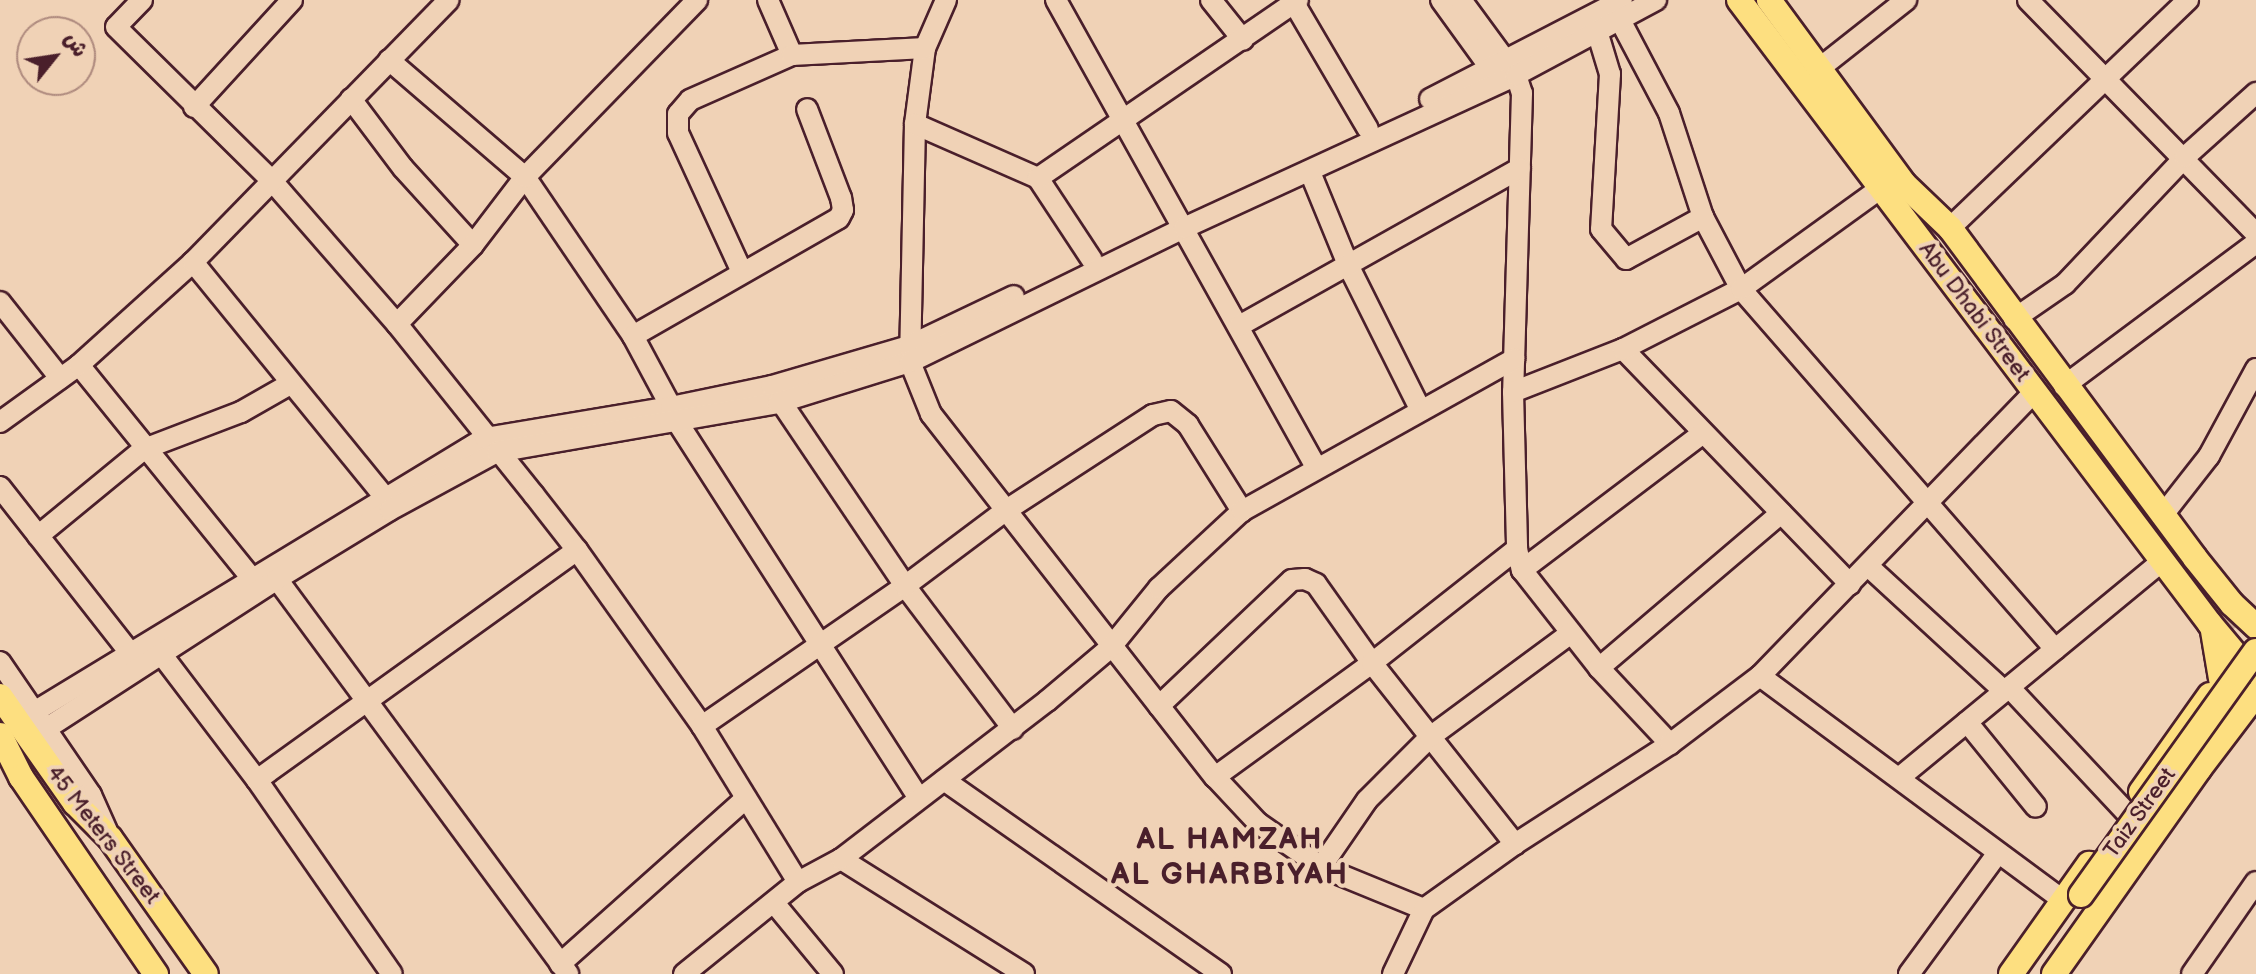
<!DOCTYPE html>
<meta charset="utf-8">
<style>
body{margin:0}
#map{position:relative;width:2256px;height:974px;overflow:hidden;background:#f0d2b6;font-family:"Balsamiq Sans","Playpen Sans Arabic",sans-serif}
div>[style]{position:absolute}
.major-tunnel>*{height:24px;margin-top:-12px;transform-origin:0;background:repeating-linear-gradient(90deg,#cfae9a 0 24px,transparent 0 36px)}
.roads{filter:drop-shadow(2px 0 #4a1f2b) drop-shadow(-2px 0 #4a1f2b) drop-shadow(0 2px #4a1f2b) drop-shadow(0 -2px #4a1f2b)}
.minor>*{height:20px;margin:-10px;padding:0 10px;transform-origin:10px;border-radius:10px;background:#f0d2b6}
.major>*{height:24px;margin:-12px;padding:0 12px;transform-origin:12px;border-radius:12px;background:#fddf80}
.bridges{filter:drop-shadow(2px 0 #4a1f2b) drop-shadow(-2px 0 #4a1f2b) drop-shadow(0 2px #4a1f2b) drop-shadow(0 -2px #4a1f2b)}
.major-bridge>*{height:24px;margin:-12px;padding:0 12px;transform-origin:12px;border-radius:12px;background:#fddf80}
span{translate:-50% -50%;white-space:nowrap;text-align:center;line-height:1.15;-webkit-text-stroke:8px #f0d2b6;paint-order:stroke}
.street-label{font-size:22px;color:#4a1f2b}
.district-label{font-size:30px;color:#4a1f2b;font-weight:700;letter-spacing:2px}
.north{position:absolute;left:16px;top:16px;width:80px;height:80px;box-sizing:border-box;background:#f0d2b6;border:2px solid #ae8a7e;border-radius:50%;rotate:60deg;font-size:22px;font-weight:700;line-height:32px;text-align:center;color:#4a1f2b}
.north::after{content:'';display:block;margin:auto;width:28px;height:36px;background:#4a1f2b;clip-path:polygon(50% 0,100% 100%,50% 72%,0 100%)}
</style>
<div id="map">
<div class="major-tunnel">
<div style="left:2046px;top:382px;width:310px;rotate:53.6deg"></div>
</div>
<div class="roads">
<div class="minor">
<div style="left:142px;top:0;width:37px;rotate:134deg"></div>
<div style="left:116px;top:27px;width:221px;rotate:44.6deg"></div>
<div style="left:273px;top:182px;width:189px;rotate:48.9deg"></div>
<div style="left:397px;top:324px;width:219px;rotate:51.3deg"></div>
<div style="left:534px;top:495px;width:70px;rotate:52deg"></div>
<div style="left:577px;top:550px;width:216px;rotate:54.6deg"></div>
<div style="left:702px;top:726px;width:183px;rotate:58.4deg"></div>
<div style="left:768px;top:0;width:60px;rotate:66.4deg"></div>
<div style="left:946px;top:0;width:52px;rotate:113.6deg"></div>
<div style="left:925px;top:48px;width:77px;rotate:97.5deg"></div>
<div style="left:915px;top:124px;width:238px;rotate:91.2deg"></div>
<div style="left:910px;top:362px;width:56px;rotate:68deg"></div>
<div style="left:931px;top:414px;width:461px;rotate:52deg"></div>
<div style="left:1215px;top:777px;width:63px;rotate:46.9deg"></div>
<div style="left:1258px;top:823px;width:77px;rotate:34.9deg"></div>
<div style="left:1321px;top:867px;width:111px;rotate:22.2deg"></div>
<div style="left:1056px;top:0;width:534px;rotate:60.89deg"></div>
<div style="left:1211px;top:0;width:51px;rotate:51.3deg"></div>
<div style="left:1441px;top:0;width:99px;rotate:54.1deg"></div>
<div style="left:1461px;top:0;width:93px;rotate:53.7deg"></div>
<div style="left:1516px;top:75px;width:19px;rotate:72deg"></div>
<div style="left:1522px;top:93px;width:299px;rotate:91.7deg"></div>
<div style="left:1513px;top:392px;width:157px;rotate:88.5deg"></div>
<div style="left:1517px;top:549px;width:22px;rotate:77deg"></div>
<div style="left:1522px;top:570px;width:125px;rotate:51.8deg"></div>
<div style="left:1599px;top:668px;width:104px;rotate:46.9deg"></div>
<div style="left:2028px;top:0;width:327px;rotate:45.7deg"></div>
<div style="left:1294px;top:3px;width:146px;rotate:59.6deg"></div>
<div style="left:1620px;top:20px;width:105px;rotate:62.2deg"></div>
<div style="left:1669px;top:113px;width:109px;rotate:71.9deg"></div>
<div style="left:1703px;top:217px;width:81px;rotate:62.2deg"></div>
<div style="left:1741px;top:289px;width:478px;rotate:48.9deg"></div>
<div style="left:1597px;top:31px;width:45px;rotate:73.2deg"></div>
<div style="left:1610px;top:74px;width:155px;rotate:93.3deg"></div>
<div style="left:1601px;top:229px;width:39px;rotate:50deg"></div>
<div style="left:1626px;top:259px;width:88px;rotate:-28.6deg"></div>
<div style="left:389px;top:60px;width:179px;rotate:40.7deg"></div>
<div style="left:525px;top:177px;width:192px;rotate:55.8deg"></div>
<div style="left:633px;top:336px;width:81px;rotate:61.8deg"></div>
<div style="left:1820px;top:68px;width:110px;rotate:-38.3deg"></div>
<div style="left:351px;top:99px;width:86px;rotate:53deg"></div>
<div style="left:403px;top:168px;width:104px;rotate:47.7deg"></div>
<div style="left:1430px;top:99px;width:216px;rotate:-27.3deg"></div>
<div style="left:194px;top:107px;width:145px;rotate:-47.5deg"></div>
<div style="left:915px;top:124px;width:134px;rotate:23.7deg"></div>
<div style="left:1038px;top:178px;width:98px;rotate:56.6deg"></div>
<div style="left:1310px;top:172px;width:103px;rotate:67.7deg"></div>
<div style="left:1349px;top:267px;width:159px;rotate:63.4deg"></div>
<div style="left:1038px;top:178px;width:315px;rotate:-34.4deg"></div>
<div style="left:1950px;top:228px;width:330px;rotate:-43.8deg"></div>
<div style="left:193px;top:262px;width:302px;rotate:50.8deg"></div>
<div style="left:742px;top:272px;width:153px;rotate:-114.7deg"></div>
<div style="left:678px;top:133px;width:19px;rotate:-90deg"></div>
<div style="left:678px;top:114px;width:18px;rotate:-49deg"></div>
<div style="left:690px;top:100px;width:111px;rotate:-23.8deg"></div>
<div style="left:792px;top:55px;width:133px;rotate:-3deg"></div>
<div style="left:0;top:302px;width:97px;rotate:51.7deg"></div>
<div style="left:2014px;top:319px;width:62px;rotate:-34.5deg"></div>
<div style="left:2065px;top:284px;width:175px;rotate:-46.6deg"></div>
<div style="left:2185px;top:157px;width:96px;rotate:-42deg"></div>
<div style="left:397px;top:324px;width:110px;rotate:-46.1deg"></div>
<div style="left:473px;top:245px;width:86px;rotate:-52.6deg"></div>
<div style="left:525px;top:177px;width:247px;rotate:-45.8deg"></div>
<div style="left:1239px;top:326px;width:322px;rotate:-29.3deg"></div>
<div style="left:633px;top:336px;width:237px;rotate:-29.8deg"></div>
<div style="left:839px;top:218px;width:9px;rotate:-63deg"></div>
<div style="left:843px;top:210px;width:12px;rotate:-99deg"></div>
<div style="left:841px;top:198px;width:95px;rotate:-110.9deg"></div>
<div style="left:1623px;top:349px;width:327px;rotate:46deg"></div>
<div style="left:79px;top:365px;width:275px;rotate:51deg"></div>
<div style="left:2064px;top:386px;width:239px;rotate:-36.7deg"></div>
<div style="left:1513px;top:392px;width:118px;rotate:-21.4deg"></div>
<div style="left:1623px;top:349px;width:132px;rotate:-27deg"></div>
<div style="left:1741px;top:289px;width:173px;rotate:-35.8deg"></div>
<div style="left:775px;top:393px;width:233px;rotate:56deg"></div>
<div style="left:905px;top:586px;width:179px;rotate:52.9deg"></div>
<div style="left:0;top:422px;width:97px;rotate:-35.8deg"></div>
<div style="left:79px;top:365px;width:154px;rotate:-42.1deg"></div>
<div style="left:193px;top:262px;width:366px;rotate:-45.7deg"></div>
<div style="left:678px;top:423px;width:446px;rotate:57.3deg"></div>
<div style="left:0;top:487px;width:211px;rotate:51.9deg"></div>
<div style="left:2162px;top:516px;width:76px;rotate:-51.9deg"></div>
<div style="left:2209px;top:456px;width:99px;rotate:-61.6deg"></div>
<div style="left:38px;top:536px;width:137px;rotate:-39.4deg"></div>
<div style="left:144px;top:449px;width:104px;rotate:-20.9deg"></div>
<div style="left:241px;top:412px;width:56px;rotate:-29.7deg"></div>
<div style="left:1868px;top:566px;width:185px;rotate:42.6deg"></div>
<div style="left:1522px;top:570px;width:227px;rotate:-37.1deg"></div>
<div style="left:277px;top:579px;width:491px;rotate:53.6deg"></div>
<div style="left:162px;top:655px;width:157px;rotate:52.8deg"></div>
<div style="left:257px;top:780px;width:236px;rotate:55.2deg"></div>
<div style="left:0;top:662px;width:161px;rotate:55.6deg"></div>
<div style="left:91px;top:795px;width:39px;rotate:66deg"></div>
<div style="left:1599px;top:668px;width:239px;rotate:-40.4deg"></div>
<div style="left:1760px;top:676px;width:377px;rotate:36.5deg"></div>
<div style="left:2009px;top:687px;width:171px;rotate:46.9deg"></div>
<div style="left:1159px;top:706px;width:183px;rotate:-43.5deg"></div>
<div style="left:1292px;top:580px;width:13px;rotate:-4deg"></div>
<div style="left:1305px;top:579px;width:12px;rotate:24deg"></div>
<div style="left:1316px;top:584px;width:97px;rotate:54.7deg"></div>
<div style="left:1372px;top:663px;width:231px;rotate:51.7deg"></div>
<div style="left:34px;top:712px;width:528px;rotate:-31.28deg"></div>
<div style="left:485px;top:438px;width:189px;rotate:-9.5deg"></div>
<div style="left:671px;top:407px;width:103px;rotate:-11.7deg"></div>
<div style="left:772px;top:386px;width:143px;rotate:-16.3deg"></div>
<div style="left:909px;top:346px;width:116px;rotate:-25.5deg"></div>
<div style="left:1967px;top:722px;width:109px;rotate:50.9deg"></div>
<div style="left:702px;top:726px;width:247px;rotate:-34.6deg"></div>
<div style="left:905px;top:586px;width:125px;rotate:-36.9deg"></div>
<div style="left:1005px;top:511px;width:176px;rotate:-33deg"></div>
<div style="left:1153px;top:415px;width:18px;rotate:-13deg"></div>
<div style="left:1171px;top:411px;width:22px;rotate:39deg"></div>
<div style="left:1188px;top:425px;width:102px;rotate:57.9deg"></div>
<div style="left:47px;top:728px;width:274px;rotate:-32.9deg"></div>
<div style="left:277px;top:579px;width:132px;rotate:-31.4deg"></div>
<div style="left:390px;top:510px;width:122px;rotate:-28.5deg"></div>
<div style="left:497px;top:452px;width:285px;rotate:-9.9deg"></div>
<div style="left:778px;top:403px;width:138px;rotate:-17.3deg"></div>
<div style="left:910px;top:362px;width:305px;rotate:-26.1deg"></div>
<div style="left:1184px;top:228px;width:366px;rotate:-24.7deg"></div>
<div style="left:1516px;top:75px;width:159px;rotate:-28.2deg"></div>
<div style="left:1215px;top:777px;width:194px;rotate:-36deg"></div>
<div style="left:1372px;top:663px;width:184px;rotate:-38.2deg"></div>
<div style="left:1899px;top:778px;width:341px;rotate:-39.5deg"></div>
<div style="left:257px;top:780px;width:394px;rotate:-35.7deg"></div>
<div style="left:944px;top:780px;width:338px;rotate:35deg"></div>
<div style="left:841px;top:859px;width:216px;rotate:32.1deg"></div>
<div style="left:1321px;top:867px;width:81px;rotate:-55.5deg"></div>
<div style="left:1367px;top:800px;width:89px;rotate:-45deg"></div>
<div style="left:1430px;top:737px;width:175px;rotate:-36.4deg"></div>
<div style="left:775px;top:904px;width:91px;rotate:50.4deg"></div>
<div style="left:560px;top:964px;width:248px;rotate:-41.7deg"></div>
<div style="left:684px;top:974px;width:146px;rotate:-38.9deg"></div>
<div style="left:798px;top:882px;width:49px;rotate:-28.1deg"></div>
<div style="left:841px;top:859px;width:260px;rotate:-37.5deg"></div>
<div style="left:1047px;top:701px;width:84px;rotate:-40.2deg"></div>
<div style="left:1111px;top:647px;width:76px;rotate:-50.9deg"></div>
<div style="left:1159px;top:588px;width:113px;rotate:-42.9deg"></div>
<div style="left:1242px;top:511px;width:312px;rotate:-29.2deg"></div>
<div style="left:1393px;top:974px;width:72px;rotate:-64.5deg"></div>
<div style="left:1424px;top:909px;width:112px;rotate:-35.5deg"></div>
<div style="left:1515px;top:844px;width:184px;rotate:-32.8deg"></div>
<div style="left:1670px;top:744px;width:113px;rotate:-37.1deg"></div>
<div style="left:1760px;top:676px;width:395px;rotate:-46deg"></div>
<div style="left:1909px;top:974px;width:150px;rotate:-53.7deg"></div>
<div style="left:2192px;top:974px;width:112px;rotate:-55.2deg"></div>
</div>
<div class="major">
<div style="left:1739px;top:0;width:782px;rotate:52.95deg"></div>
<div style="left:2210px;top:624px;width:48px;rotate:50deg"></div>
<div style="left:2241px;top:661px;width:19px;rotate:36deg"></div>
<div style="left:1769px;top:0;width:228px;rotate:53.7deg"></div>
<div style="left:1904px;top:184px;width:64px;rotate:43.7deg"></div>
<div style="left:1950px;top:228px;width:411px;rotate:53.4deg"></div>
<div style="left:2195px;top:558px;width:59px;rotate:51.2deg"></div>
<div style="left:2232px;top:604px;width:33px;rotate:43deg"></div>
<div style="left:2213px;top:631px;width:49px;rotate:80.5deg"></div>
<div style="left:0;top:696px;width:131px;rotate:55deg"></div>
<div style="left:75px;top:803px;width:49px;rotate:45deg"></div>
<div style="left:110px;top:838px;width:166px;rotate:54.8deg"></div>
<div style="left:0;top:735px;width:47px;rotate:63.4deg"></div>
<div style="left:21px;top:777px;width:239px;rotate:55.6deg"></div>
<div style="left:2141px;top:792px;width:119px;rotate:-54.6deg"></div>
<div style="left:2011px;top:974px;width:135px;rotate:-54.7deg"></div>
<div style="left:2054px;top:974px;width:251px;rotate:-54.7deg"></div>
<div style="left:2199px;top:769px;width:94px;rotate:-52.8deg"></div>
</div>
</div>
<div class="bridges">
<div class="major-bridge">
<div style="left:2081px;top:895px;width:300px;rotate:-54.4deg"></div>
</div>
</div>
<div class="street-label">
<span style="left:1974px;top:312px;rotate:53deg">Abu Dhabi Street</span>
<span style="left:2140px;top:813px;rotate:-54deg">Taiz Street</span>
<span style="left:103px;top:835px;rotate:52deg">45 Meters Street</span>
</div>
<div class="district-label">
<span style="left:1230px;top:857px">AL HAMZAH<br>AL GHARBIYAH</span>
</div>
<div class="north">ش</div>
</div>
